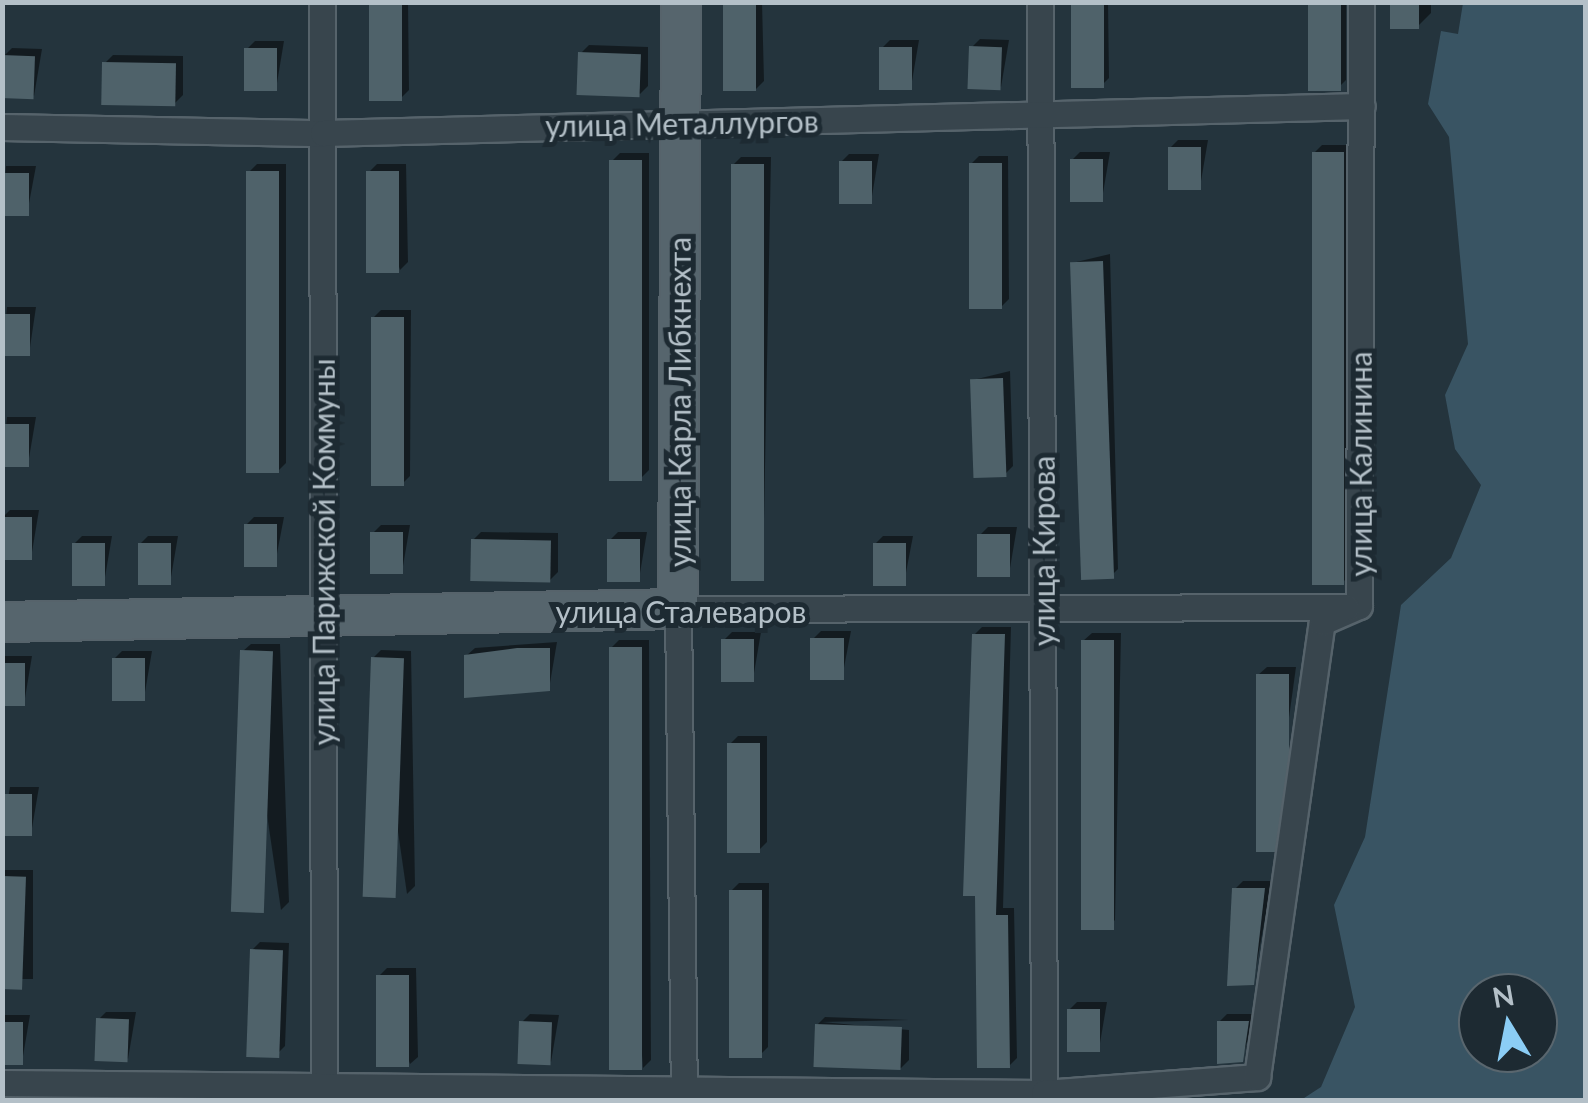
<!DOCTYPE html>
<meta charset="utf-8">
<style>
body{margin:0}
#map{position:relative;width:1588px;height:1103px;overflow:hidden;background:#24343d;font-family:Lato,sans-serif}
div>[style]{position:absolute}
.water>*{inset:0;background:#395463}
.shadow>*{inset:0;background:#0007;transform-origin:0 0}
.building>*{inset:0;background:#4f626a;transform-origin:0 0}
.roads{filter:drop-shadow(2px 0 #56636b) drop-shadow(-2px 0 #56636b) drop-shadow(0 2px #56636b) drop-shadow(0 -2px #56636b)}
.street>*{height:25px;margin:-12.5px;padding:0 12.5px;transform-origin:12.5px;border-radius:12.5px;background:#38454d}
.primary>*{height:38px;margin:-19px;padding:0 19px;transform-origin:19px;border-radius:19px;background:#56656d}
span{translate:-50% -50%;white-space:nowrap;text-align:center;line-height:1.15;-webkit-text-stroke:10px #1d2a32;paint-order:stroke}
.street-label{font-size:30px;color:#b4c0c8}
.frame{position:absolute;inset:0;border:5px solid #b4c0c8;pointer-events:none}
.north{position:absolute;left:1458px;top:973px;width:100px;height:100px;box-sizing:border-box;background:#1d2a32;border:2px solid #59666e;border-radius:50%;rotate:350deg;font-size:28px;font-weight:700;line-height:40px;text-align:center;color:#b4c0c8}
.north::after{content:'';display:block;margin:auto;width:35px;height:45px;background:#8bcdf5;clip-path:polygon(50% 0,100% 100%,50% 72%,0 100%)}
</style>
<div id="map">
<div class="water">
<div style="clip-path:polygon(evenodd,1463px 3px,1585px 3px,1585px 1100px,1301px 1100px,1321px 1087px,1355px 1007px,1334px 905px,1365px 837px,1401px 605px,1451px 558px,1481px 485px,1455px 449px,1445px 395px,1468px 344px,1449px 137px,1428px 104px,1441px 31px,1458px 34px,1463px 3px,1478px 993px,1538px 993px,1538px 1053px,1478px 1053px,1478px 993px)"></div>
</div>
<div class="shadow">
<div style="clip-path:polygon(371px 2px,408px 2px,409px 90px,401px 98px)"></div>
<div style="clip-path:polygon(725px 2px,762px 2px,764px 81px,756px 89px)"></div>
<div style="clip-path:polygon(1071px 2px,1108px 2px,1109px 78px,1101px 86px,1072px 86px)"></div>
<div style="clip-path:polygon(1309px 2px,1346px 2px,1346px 80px,1338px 88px)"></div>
<div style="clip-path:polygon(1393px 2px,1431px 2px,1431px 13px,1418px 26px)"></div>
<div style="clip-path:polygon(980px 39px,1009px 40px,1001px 87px,972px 47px)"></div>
<div style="clip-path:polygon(890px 40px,919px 40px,911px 87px,882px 48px)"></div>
<div style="clip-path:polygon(255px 41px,284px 41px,276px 89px,247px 49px)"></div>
<div style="clip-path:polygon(589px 45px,648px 47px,648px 86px,640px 94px,581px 53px)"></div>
<div style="clip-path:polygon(12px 48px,42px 49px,34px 96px,4px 56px)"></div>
<div style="clip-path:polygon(113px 55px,183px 56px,183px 95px,175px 103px,105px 63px)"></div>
<div style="clip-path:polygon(1178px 140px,1208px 140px,1200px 187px,1170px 148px)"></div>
<div style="clip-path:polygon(1322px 145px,1351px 145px,1350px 575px,1342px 583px,1314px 153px)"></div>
<div style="clip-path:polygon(1080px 152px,1110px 152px,1102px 199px,1072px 160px)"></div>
<div style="clip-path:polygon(620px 153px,649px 153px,649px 470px,641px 478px,612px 161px)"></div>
<div style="clip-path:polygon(849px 154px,879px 154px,871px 202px,841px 162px)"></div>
<div style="clip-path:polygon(979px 156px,1008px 156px,1009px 299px,1001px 307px,971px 164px)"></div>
<div style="clip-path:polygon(741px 157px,771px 157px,763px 571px,755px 579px,733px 165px)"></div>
<div style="clip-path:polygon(257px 164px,286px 164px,286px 463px,278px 471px,249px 172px)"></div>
<div style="clip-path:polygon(377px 164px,406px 164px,408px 262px,400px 270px,369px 172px)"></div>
<div style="clip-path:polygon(6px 166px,36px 166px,27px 214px,2px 214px)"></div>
<div style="clip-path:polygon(1110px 254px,1118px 569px,1110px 577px,1072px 263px)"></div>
<div style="clip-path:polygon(7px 307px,36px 307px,29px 354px,2px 354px)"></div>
<div style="clip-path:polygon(381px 310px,411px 310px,410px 476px,402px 484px,373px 318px)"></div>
<div style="clip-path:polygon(1010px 371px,1013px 466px,1005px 474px,973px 380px)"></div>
<div style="clip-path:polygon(7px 417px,36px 417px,28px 464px,2px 464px)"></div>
<div style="clip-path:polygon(10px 510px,39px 510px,31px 558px,2px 518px)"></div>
<div style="clip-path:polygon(254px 517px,284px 517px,275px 564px,246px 525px)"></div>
<div style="clip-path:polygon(381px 525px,410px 525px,402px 572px,373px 533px)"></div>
<div style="clip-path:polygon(988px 527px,1017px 527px,1009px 574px,980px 535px)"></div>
<div style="clip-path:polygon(481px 532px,558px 533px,558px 572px,550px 580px,473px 540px)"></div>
<div style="clip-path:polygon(618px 532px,647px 532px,639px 579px,610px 540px)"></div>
<div style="clip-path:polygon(82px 536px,112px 536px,104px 583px,74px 544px)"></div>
<div style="clip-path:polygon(148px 536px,178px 536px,170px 583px,140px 544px)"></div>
<div style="clip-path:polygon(883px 536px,913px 536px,904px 583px,875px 544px)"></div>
<div style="clip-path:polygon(982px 627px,1011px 627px,1003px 908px,1014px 908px,1017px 1058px,1009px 1066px,980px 1066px,974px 635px)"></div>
<div style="clip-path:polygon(821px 631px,851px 631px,842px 678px,813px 639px)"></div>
<div style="clip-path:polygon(732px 632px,761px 632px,753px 679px,724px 640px)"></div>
<div style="clip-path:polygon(1092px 633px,1121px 633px,1115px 920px,1107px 928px,1083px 641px)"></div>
<div style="clip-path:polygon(619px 640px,649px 640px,651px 1060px,643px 1068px,611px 648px)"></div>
<div style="clip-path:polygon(557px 642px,549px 689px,466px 656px,475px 648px)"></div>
<div style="clip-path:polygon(251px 644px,280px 644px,289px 902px,281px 910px,243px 651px)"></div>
<div style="clip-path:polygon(381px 650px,411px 651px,415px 886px,407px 894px,373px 658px)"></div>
<div style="clip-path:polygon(122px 651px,152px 651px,144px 698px,114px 659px)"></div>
<div style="clip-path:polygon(2px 656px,32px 656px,24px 704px,2px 703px)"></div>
<div style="clip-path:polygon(1267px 667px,1296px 667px,1271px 848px,1258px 675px)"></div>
<div style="clip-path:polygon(738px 736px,767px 736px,767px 842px,759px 850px,730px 744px)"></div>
<div style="clip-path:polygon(10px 787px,39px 787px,31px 834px,2px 834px)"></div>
<div style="left:33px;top:870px;width:109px;height:31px;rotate:90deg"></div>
<div style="clip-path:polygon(1243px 881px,1272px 881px,1253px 983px,1235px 889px)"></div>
<div style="clip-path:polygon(739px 883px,769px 883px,768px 1047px,760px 1055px,731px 891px)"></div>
<div style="clip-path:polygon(260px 942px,289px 943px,285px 1046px,277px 1054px,252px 950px)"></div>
<div style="clip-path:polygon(387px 968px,416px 968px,418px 1057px,410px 1064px,379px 976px)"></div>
<div style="clip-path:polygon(1077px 1002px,1107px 1002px,1099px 1049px,1069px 1010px)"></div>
<div style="clip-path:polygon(106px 1012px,136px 1012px,128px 1059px,98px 1020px)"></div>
<div style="clip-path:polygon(530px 1014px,559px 1015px,551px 1062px,522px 1022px)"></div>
<div style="clip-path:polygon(1227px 1014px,1255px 1014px,1242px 1059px,1219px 1022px)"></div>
<div style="clip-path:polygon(2px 1015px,30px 1015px,22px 1062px,2px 1062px)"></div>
<div style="clip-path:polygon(825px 1017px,909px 1020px,822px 1022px,909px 1030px,909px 1060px,901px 1068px,817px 1025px)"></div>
</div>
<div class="building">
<div style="left:369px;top:2px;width:33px;height:99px"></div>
<div style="left:723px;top:2px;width:33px;height:89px"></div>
<div style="left:1071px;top:2px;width:33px;height:86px"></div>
<div style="left:1308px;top:2px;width:33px;height:89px"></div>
<div style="left:1390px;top:2px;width:29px;height:27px"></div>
<div style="left:969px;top:46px;width:33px;height:43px;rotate:2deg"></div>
<div style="left:879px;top:47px;width:33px;height:43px"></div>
<div style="left:244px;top:48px;width:33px;height:43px"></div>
<div style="left:578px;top:52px;width:63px;height:43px;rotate:2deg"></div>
<div style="left:2px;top:55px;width:33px;height:43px;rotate:2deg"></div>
<div style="left:102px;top:62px;width:74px;height:43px;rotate:1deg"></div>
<div style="left:1168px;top:147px;width:33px;height:43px"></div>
<div style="left:1312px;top:152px;width:32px;height:433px"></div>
<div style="left:1070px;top:159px;width:33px;height:43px"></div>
<div style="left:609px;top:160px;width:33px;height:321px"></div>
<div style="left:839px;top:161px;width:33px;height:43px"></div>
<div style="left:969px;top:163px;width:33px;height:146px"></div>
<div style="left:731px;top:164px;width:33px;height:417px"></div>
<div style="left:246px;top:171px;width:33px;height:302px"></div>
<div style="left:366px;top:171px;width:33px;height:102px"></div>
<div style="left:2px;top:173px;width:27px;height:43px"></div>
<div style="left:1103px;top:261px;width:318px;height:33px;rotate:88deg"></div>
<div style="left:2px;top:314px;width:28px;height:42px"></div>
<div style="left:371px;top:317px;width:33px;height:169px"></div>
<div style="left:1003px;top:378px;width:99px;height:33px;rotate:88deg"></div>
<div style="left:2px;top:424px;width:27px;height:43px"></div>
<div style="left:2px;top:517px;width:30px;height:43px"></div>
<div style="left:244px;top:524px;width:33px;height:43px"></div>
<div style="left:370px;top:532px;width:33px;height:42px"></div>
<div style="left:977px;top:534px;width:33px;height:43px"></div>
<div style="left:471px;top:539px;width:80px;height:42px;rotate:1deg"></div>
<div style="left:607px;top:539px;width:33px;height:43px"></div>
<div style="left:72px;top:543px;width:33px;height:43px"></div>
<div style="left:138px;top:543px;width:33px;height:42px"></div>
<div style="left:873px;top:543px;width:33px;height:43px"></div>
<div style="clip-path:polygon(972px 634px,1005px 634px,996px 915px,1008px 915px,1010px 1068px,977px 1068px,975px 896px,963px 896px)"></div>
<div style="left:810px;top:638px;width:34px;height:42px"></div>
<div style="left:721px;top:639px;width:33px;height:43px"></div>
<div style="left:1081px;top:640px;width:33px;height:290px"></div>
<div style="left:609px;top:647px;width:33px;height:423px"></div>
<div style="clip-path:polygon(517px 648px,550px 648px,550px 691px,464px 698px,464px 655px)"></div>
<div style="left:240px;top:650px;width:33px;height:262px;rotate:2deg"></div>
<div style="left:371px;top:657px;width:33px;height:240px;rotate:2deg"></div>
<div style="left:112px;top:658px;width:33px;height:43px"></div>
<div style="left:2px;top:663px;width:23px;height:43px"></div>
<div style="left:1256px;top:674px;width:33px;height:178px"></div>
<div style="left:727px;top:743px;width:33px;height:110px"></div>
<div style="left:2px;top:794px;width:30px;height:42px"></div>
<div style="left:2px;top:876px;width:24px;height:113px;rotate:2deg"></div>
<div style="clip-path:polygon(1232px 888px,1265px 888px,1254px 985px,1227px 986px)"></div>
<div style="left:729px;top:890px;width:33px;height:168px"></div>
<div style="left:250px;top:949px;width:33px;height:108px;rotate:2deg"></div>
<div style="left:376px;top:975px;width:33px;height:92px"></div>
<div style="left:1067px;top:1009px;width:33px;height:43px"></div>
<div style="left:96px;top:1018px;width:33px;height:43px;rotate:2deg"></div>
<div style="left:519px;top:1021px;width:33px;height:43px;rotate:2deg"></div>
<div style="clip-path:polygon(1217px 1021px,1249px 1021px,1243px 1062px,1217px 1064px)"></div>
<div style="left:2px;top:1022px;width:21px;height:43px"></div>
<div style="left:815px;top:1024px;width:87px;height:43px;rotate:2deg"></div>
</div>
<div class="roads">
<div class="street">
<div style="left:322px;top:2px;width:1098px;rotate:89.9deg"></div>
<div style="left:1040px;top:2px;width:1098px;rotate:89.79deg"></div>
<div style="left:2px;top:127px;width:321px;rotate:1.1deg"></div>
<div style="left:323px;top:133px;width:1039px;rotate:-1.49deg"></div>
<div style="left:2px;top:1083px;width:1042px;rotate:0.55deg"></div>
<div style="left:1044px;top:1093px;width:214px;rotate:-4.3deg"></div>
<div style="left:1257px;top:1077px;width:460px;rotate:-81.9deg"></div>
<div style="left:1322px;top:622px;width:40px;rotate:-23.4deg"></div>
<div style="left:1359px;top:606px;width:604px;rotate:-89.81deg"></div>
<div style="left:684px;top:1100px;width:491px;rotate:-90.7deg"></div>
<div style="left:678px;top:609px;width:668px;rotate:-0.17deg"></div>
</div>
<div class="primary">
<div style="left:2px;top:622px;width:676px;rotate:-1.1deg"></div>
<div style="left:678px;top:609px;width:607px;rotate:-89.72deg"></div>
</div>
</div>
<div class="street-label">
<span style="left:682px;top:123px;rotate:-1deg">улица Металлургов</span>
<span style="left:679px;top:402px;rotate:-90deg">улица Карла Либкнехта</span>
<span style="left:1360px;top:464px;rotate:-90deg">улица Калинина</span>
<span style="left:1043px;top:551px;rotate:-90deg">улица Кирова</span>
<span style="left:323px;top:552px;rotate:-90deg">улица Парижской Коммуны</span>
<span style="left:681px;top:611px">улица Сталеваров</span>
</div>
<div class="frame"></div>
<div class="north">N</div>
</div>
